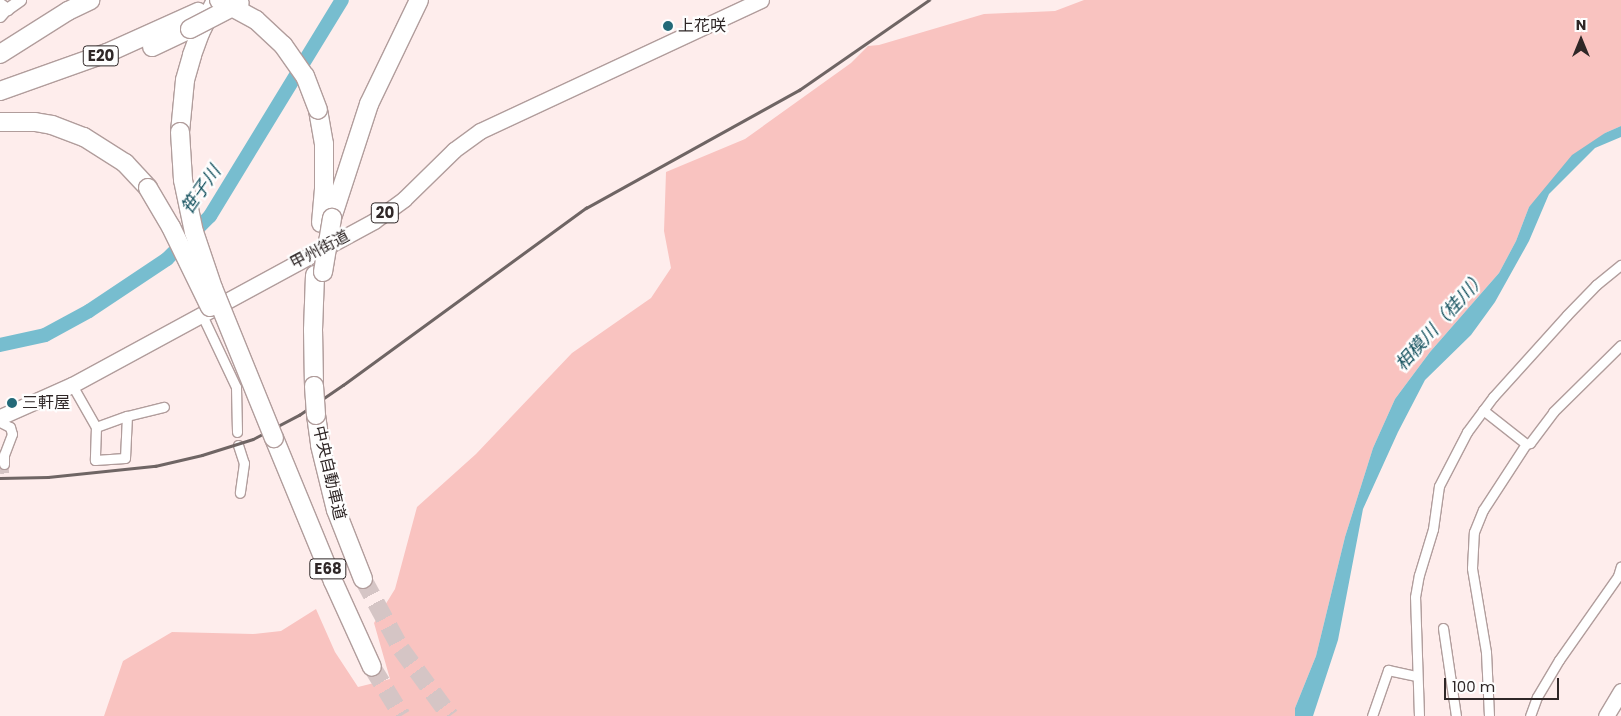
<!DOCTYPE html>
<meta charset="utf-8">
<style>
body{margin:0}
#map{position:relative;width:1621px;height:716px;overflow:hidden;background:#feedec;font-family:Poppins,"Noto Sans JP",sans-serif}
div>[style]{position:absolute}
.green>*{inset:0;background:#f9c3c0}
.water>*{inset:0;background:#77bdcf}
.river>*{height:14px;margin:-7px;padding:0 7px;transform-origin:7px;border-radius:7px;background:#77bdcf}
.minor-tunnel>*{height:9px;margin-top:-4.5px;transform-origin:0;background:repeating-linear-gradient(90deg,#d5c5c5 0 9px,transparent 0 13.5px)}
.motorway-tunnel>*{height:18px;margin-top:-9px;transform-origin:0;background:repeating-linear-gradient(90deg,#d5c5c5 0 18px,transparent 0 27px)}
.roads{filter:drop-shadow(1px 0 #b19d9c) drop-shadow(-1px 0 #b19d9c) drop-shadow(0 1px #b19d9c) drop-shadow(0 -1px #b19d9c)}
.minor>*{height:9px;margin:-4.5px;padding:0 4.5px;transform-origin:4.5px;border-radius:4.5px;background:#fff}
.tertiary>*{height:11px;margin:-5.5px;padding:0 5.5px;transform-origin:5.5px;border-radius:5.5px;background:#fff}
.trunk>*{height:15px;margin:-7.5px;padding:0 7.5px;transform-origin:7.5px;border-radius:7.5px;background:#fff}
.motorway>*{height:18px;margin:-9px;padding:0 9px;transform-origin:9px;border-radius:9px;background:#fff}
.rail>*{height:2.5px;margin:-1.25px;padding:0 1.25px;transform-origin:1.25px;border-radius:1.25px;background:#6f6564}
.bridges{filter:drop-shadow(1px 0 #b19d9c) drop-shadow(-1px 0 #b19d9c) drop-shadow(0 1px #b19d9c) drop-shadow(0 -1px #b19d9c)}
.motorway-bridge>*{height:18px;margin:-9px;padding:0 9px;transform-origin:9px;border-radius:9px;background:#fff}
.dots>*{width:14px;height:14px;translate:-50% -50%;box-sizing:border-box;border:2px solid #fefefe;border-radius:50%}
span{translate:-50% -50%;white-space:nowrap;text-align:center;line-height:1.15;-webkit-text-stroke:4.5px #fefefe;paint-order:stroke}
.shield-label span{padding:1px 4px;background:#fefefe;border:1px solid;border-radius:4px;-webkit-text-stroke-width:0}
.shield-label{font-size:15px;color:#2f2727;font-weight:700}
.poi-label{font-size:16px;color:#2f2727}
.left{translate:0 -50%;text-align:left}
.street-label{font-size:16px;color:#2f2727}
.water-label{font-size:18px;color:#13505d;font-style:italic}
.north{position:absolute;left:1556px;top:15px;width:50px;height:50px;-webkit-text-stroke:4px #fefefe;paint-order:stroke;rotate:0deg;font-size:14px;font-weight:700;line-height:20px;text-align:center;color:#2f2727}
.north::after{content:'';display:block;margin:auto;width:18px;height:22px;background:#2f2727;clip-path:polygon(50% 0,100% 100%,50% 72%,0 100%)}
.scale{position:absolute;left:1444px;top:678px;width:115px;height:22px;box-sizing:border-box;border:2px solid #2f2727;border-top:0;padding-left:6px;font-size:15px;line-height:18px;white-space:nowrap;color:#2f2727;-webkit-text-stroke:4px #fefefe;paint-order:stroke}
</style>
<div id="map">
<div class="green">
<div style="clip-path:polygon(1084px 0,1621px 0,1621px 126px,1605px 133px,1529px 207px,1516px 241px,1499px 273px,1430px 352px,1395px 399px,1373px 448px,1345px 537px,1316px 656px,1295px 708px,1295px 716px,104px 716px,123px 661px,172px 632px,253px 634px,281px 631px,316px 609px,335px 652px,358px 687px,390px 679px,374px 623px,395px 589px,417px 507px,476px 454px,572px 353px,651px 298px,671px 268px,664px 231px,666px 172px,745px 139px,851px 63px,868px 46px,879px 45px,984px 14px,1055px 11px)"></div>
</div>
<div class="water">
<div style="clip-path:polygon(1621px 126px,1621px 137px,1595px 148px,1549px 194px,1529px 241px,1495px 302px,1471px 335px,1425px 380px,1398px 432px,1363px 509px,1338px 640px,1313px 716px,1295px 716px,1295px 708px,1316px 656px,1345px 537px,1373px 448px,1395px 399px,1430px 352px,1499px 273px,1516px 241px,1529px 207px,1572px 155px,1605px 133px)"></div>
</div>
<div class="river">
<div style="left:0;top:345px;width:46px;rotate:-12.5deg"></div>
<div style="left:45px;top:335px;width:50px;rotate:-28.6deg"></div>
<div style="left:89px;top:311px;width:94px;rotate:-33.7deg"></div>
<div style="left:167px;top:259px;width:61px;rotate:-45deg"></div>
<div style="left:210px;top:216px;width:253px;rotate:-58.6deg"></div>
</div>
<div class="minor-tunnel">
<div style="left:4px;top:464px;width:15px;rotate:86deg"></div>
</div>
<div class="motorway-tunnel">
<div style="left:363px;top:579px;width:80px;rotate:61.5deg"></div>
<div style="left:401px;top:649px;width:83px;rotate:53.8deg"></div>
<div style="left:372px;top:667px;width:57px;rotate:58.5deg"></div>
</div>
<div class="roads">
<div class="minor">
<div style="left:0;top:17px;width:11px;rotate:-49deg"></div>
<div style="left:201px;top:313px;width:82px;rotate:64.7deg"></div>
<div style="left:236px;top:387px;width:45px;rotate:88.7deg"></div>
<div style="left:72px;top:385px;width:48px;rotate:60.3deg"></div>
<div style="left:96px;top:427px;width:33px;rotate:-20deg"></div>
<div style="left:127px;top:416px;width:38px;rotate:-14deg"></div>
<div style="left:1483px;top:410px;width:55px;rotate:38.3deg"></div>
<div style="left:1526px;top:444px;width:4px;rotate:-14deg"></div>
<div style="left:1530px;top:443px;width:39px;rotate:-53deg"></div>
<div style="left:1553px;top:412px;width:95px;rotate:-44.6deg"></div>
<div style="left:0;top:422px;width:11px;rotate:27deg"></div>
<div style="left:10px;top:427px;width:7px;rotate:74deg"></div>
<div style="left:12px;top:434px;width:22px;rotate:111deg"></div>
<div style="left:4px;top:455px;width:9px;rotate:90deg"></div>
<div style="left:96px;top:427px;width:33px;rotate:92deg"></div>
<div style="left:95px;top:460px;width:30px;rotate:-4deg"></div>
<div style="left:125px;top:458px;width:42px;rotate:-87.3deg"></div>
<div style="left:238px;top:445px;width:19px;rotate:72deg"></div>
<div style="left:244px;top:463px;width:30px;rotate:98deg"></div>
<div style="left:1443px;top:628px;width:89px;rotate:81.6deg"></div>
<div style="left:1372px;top:716px;width:49px;rotate:-70.8deg"></div>
<div style="left:1388px;top:670px;width:29px;rotate:12deg"></div>
<div style="left:1419px;top:716px;width:119px;rotate:-91.9deg"></div>
<div style="left:1415px;top:597px;width:22px;rotate:-80deg"></div>
<div style="left:1419px;top:575px;width:48px;rotate:-73.1deg"></div>
<div style="left:1433px;top:529px;width:43px;rotate:-82.1deg"></div>
<div style="left:1439px;top:486px;width:61px;rotate:-62.6deg"></div>
<div style="left:1467px;top:432px;width:44px;rotate:-53.4deg"></div>
<div style="left:1493px;top:397px;width:110px;rotate:-47.9deg"></div>
<div style="left:1567px;top:315px;width:42px;rotate:-46deg"></div>
<div style="left:1596px;top:285px;width:32px;rotate:-39deg"></div>
<div style="left:1489px;top:716px;width:64px;rotate:-92.7deg"></div>
<div style="left:1486px;top:652px;width:85px;rotate:-99.5deg"></div>
<div style="left:1472px;top:568px;width:36px;rotate:-87deg"></div>
<div style="left:1474px;top:532px;width:24px;rotate:-68deg"></div>
<div style="left:1483px;top:510px;width:79px;rotate:-56.9deg"></div>
<div style="left:1530px;top:716px;width:20px;rotate:-70deg"></div>
<div style="left:1537px;top:697px;width:43px;rotate:-59.3deg"></div>
<div style="left:1559px;top:660px;width:103px;rotate:-54.9deg"></div>
<div style="left:1618px;top:576px;width:10px;rotate:-73deg"></div>
</div>
<div class="tertiary">
<div style="left:0;top:4px;width:9px;rotate:36deg"></div>
<div style="left:7px;top:9px;width:16px;rotate:-35deg"></div>
</div>
<div class="trunk">
<div style="left:0;top:417px;width:79px;rotate:-24deg"></div>
<div style="left:72px;top:385px;width:344px;rotate:-28.5deg"></div>
<div style="left:374px;top:221px;width:37px;rotate:-36deg"></div>
<div style="left:404px;top:199px;width:70px;rotate:-44.4deg"></div>
<div style="left:454px;top:150px;width:32px;rotate:-36deg"></div>
<div style="left:480px;top:131px;width:310px;rotate:-25deg"></div>
<div style="left:1606px;top:716px;width:29px;rotate:-59deg"></div>
</div>
<div class="motorway">
<div style="left:152px;top:47px;width:42px;rotate:-25.3deg"></div>
<div style="left:0;top:54px;width:80px;rotate:-32.3deg"></div>
<div style="left:68px;top:11px;width:25px;rotate:-26deg"></div>
<div style="left:0;top:91px;width:114px;rotate:-19.6deg"></div>
<div style="left:107px;top:53px;width:100px;rotate:-24.3deg"></div>
<div style="left:318px;top:110px;width:35px;rotate:80deg"></div>
<div style="left:324px;top:144px;width:45px;rotate:90deg"></div>
<div style="left:324px;top:189px;width:34px;rotate:95deg"></div>
<div style="left:0;top:122px;width:35px"></div>
<div style="left:35px;top:122px;width:17px;rotate:10deg"></div>
<div style="left:52px;top:125px;width:34px;rotate:21deg"></div>
<div style="left:84px;top:137px;width:49px;rotate:32.4deg"></div>
<div style="left:125px;top:163px;width:34px;rotate:47deg"></div>
<div style="left:180px;top:132px;width:52px;rotate:-84.5deg"></div>
<div style="left:185px;top:80px;width:26px;rotate:-74deg"></div>
<div style="left:192px;top:55px;width:23px;rotate:-70deg"></div>
<div style="left:200px;top:33px;width:37px;rotate:-64deg"></div>
<div style="left:332px;top:218px;width:120px;rotate:-72deg"></div>
<div style="left:369px;top:104px;width:115px;rotate:-64.3deg"></div>
<div style="left:314px;top:386px;width:56px;rotate:-91deg"></div>
<div style="left:313px;top:330px;width:55px;rotate:-87.9deg"></div>
<div style="left:316px;top:415px;width:30px;rotate:82deg"></div>
<div style="left:320px;top:445px;width:67px;rotate:76.2deg"></div>
<div style="left:336px;top:510px;width:74px;rotate:68.6deg"></div>
<div style="left:274px;top:438px;width:155px;rotate:67.6deg"></div>
<div style="left:333px;top:581px;width:94px;rotate:65.6deg"></div>
</div>
</div>
<div class="rail">
<div style="left:0;top:478px;width:48px;rotate:-1.2deg"></div>
<div style="left:48px;top:477px;width:108px;rotate:-5.9deg"></div>
<div style="left:155px;top:466px;width:48px;rotate:-13.2deg"></div>
<div style="left:202px;top:455px;width:53px;rotate:-17.4deg"></div>
<div style="left:253px;top:439px;width:52px;rotate:-27.6deg"></div>
<div style="left:299px;top:415px;width:53px;rotate:-34.3deg"></div>
<div style="left:343px;top:385px;width:301px;rotate:-36.1deg"></div>
<div style="left:586px;top:208px;width:244px;rotate:-29deg"></div>
<div style="left:799px;top:90px;width:158px;rotate:-34.7deg"></div>
</div>
<div class="bridges">
<div class="motorway-bridge">
<div style="left:219px;top:0;width:42px;rotate:28.4deg"></div>
<div style="left:256px;top:20px;width:37px;rotate:43deg"></div>
<div style="left:283px;top:45px;width:38px;rotate:55deg"></div>
<div style="left:305px;top:76px;width:36px;rotate:69deg"></div>
<div style="left:190px;top:29px;width:56px;rotate:-27.5deg"></div>
<div style="left:180px;top:132px;width:48px;rotate:86.4deg"></div>
<div style="left:183px;top:180px;width:53px;rotate:78.1deg"></div>
<div style="left:194px;top:232px;width:59px;rotate:71.3deg"></div>
<div style="left:213px;top:288px;width:162px;rotate:67.9deg"></div>
<div style="left:148px;top:188px;width:45px;rotate:59.5deg"></div>
<div style="left:171px;top:227px;width:89px;rotate:64deg"></div>
<div style="left:323px;top:272px;width:55px;rotate:-80.5deg"></div>
<div style="left:314px;top:386px;width:29px;rotate:86deg"></div>
</div>
</div>
<div class="dots">
<div style="left:668px;top:26px;background:#236978"></div>
<div style="left:12px;top:403px;background:#236978"></div>
</div>
<div class="shield-label">
<span style="left:101px;top:56px">E20</span>
<span style="left:385px;top:213px">20</span>
<span style="left:328px;top:569px">E68</span>
</div>
<div class="poi-label">
<span class="left" style="left:678px;top:26px">上花咲</span>
<span class="left" style="left:22px;top:403px">三軒屋</span>
</div>
<div class="street-label">
<span style="left:320px;top:250px;rotate:-28deg">甲州街道</span>
<span style="left:329px;top:473px;rotate:77deg">中央自動車道</span>
</div>
<div class="water-label">
<span style="left:201px;top:190px;rotate:-55deg">笹子川</span>
<span style="left:1441px;top:321px;rotate:-48deg">相模川（桂川）</span>
</div>
<div class="north">N</div>
<div class="scale">100 m</div>
</div>
